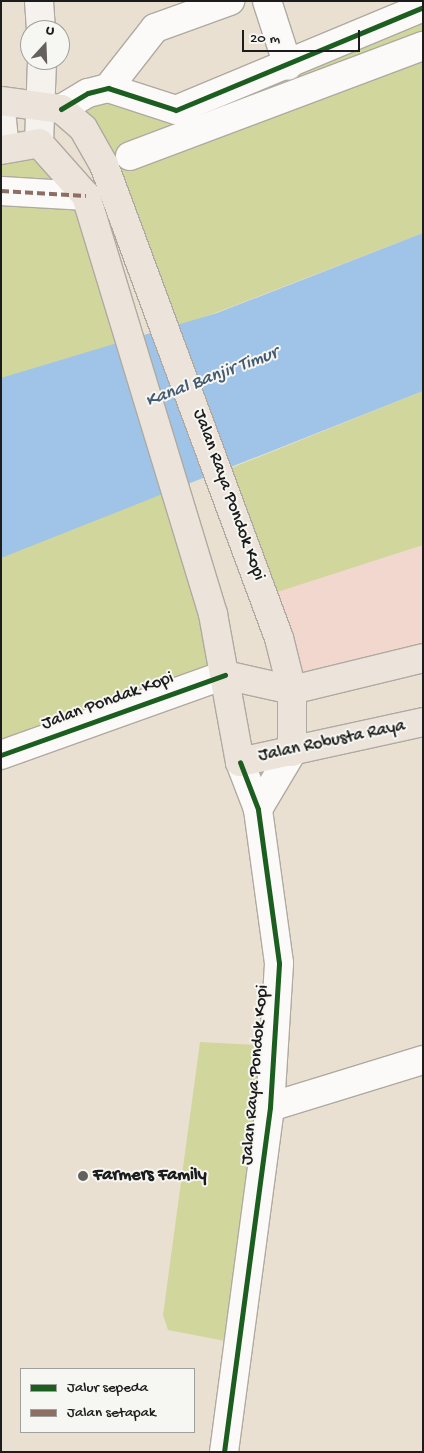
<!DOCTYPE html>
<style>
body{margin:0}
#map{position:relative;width:424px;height:1453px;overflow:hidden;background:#e9e0d2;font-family:"Gochi Hand",sans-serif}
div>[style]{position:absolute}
.built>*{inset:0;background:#f1d7ce}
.green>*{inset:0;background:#d1d69c}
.water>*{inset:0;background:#a0c4e7}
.roads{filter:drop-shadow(1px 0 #afaaa1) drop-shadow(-1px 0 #afaaa1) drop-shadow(0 1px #afaaa1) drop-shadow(0 -1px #afaaa1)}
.pedestrian>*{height:28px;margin:-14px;padding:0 14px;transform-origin:14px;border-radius:14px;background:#fcfaf8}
.minor>*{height:28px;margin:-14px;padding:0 14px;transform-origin:14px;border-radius:14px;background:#fcfaf8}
.tertiary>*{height:28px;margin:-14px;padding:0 14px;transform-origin:14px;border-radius:14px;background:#fcfaf8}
.secondary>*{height:28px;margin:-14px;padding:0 14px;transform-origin:14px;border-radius:14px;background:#f5f2ed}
.primary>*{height:28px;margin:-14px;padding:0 14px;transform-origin:14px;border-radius:14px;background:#ece4db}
.quiet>*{height:4px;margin-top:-2px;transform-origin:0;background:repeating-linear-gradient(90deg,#8d6e63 0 8px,transparent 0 12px)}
.cycleway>*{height:5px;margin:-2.5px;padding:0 2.5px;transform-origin:2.5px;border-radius:2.5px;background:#1b5e20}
.dots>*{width:14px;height:14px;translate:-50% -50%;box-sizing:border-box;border:2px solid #f6f6f2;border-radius:50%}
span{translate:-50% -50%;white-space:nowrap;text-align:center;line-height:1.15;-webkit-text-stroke:4px #f6f6f2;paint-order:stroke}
.street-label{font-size:18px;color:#1c1c1c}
.poi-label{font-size:18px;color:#1c1c1c;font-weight:700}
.left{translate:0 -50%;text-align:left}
.water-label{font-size:19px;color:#445a71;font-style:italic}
.frame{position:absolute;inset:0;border:2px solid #1c1c1c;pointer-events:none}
.legend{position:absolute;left:20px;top:1368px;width:175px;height:65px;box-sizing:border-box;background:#f6f6f2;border:1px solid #9f9f9c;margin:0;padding:6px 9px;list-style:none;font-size:15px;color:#1c1c1c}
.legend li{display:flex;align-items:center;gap:10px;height:25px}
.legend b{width:25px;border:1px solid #9f9f9c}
.north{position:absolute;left:20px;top:20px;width:50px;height:50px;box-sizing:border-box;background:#f6f6f2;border:1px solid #9f9f9c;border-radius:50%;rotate:20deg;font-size:14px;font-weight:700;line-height:20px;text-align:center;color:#1c1c1c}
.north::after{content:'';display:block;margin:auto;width:18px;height:22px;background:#64615c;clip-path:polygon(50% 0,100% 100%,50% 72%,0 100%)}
.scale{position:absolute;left:242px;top:30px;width:118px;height:22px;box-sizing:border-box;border:2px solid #1c1c1c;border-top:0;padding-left:6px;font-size:15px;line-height:18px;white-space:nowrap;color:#1c1c1c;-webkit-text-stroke:4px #f6f6f2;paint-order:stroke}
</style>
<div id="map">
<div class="built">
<div style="clip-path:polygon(423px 545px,423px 658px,292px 690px,265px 596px)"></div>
</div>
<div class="green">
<div style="clip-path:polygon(423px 7px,423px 233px,168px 331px,126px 217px,61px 109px,88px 93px,176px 110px)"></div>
<div style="clip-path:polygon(39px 143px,86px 196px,225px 675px,1px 755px,1px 150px)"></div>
<div style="clip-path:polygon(423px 391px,423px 545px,265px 596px,214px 475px)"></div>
<div style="clip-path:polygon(200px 1042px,274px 1046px,236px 1343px,168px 1330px,163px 1315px)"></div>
</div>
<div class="water">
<div style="clip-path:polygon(423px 233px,423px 391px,1px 558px,1px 378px,217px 313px)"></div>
</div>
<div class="roads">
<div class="pedestrian">
<div style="left:1px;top:191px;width:85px;rotate:3.4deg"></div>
</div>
<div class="minor">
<div style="left:267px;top:1px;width:68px;rotate:72.1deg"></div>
<div style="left:108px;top:88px;width:76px;rotate:-51.9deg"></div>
<div style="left:155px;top:28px;width:80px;rotate:-19.8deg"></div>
<div style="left:61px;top:109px;width:31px;rotate:-31deg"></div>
<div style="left:88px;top:93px;width:21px;rotate:-14deg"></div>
<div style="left:108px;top:88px;width:71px;rotate:17.9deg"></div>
<div style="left:176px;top:110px;width:268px;rotate:-22.6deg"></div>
<div style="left:130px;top:156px;width:313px;rotate:-20.6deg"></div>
<div style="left:1px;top:755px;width:238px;rotate:-19.7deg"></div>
<div style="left:270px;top:1107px;width:160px;rotate:-17.1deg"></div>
</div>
<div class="tertiary">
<div style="left:258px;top:809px;width:66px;rotate:-59.2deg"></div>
<div style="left:224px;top:1452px;width:348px;rotate:-82.4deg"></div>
<div style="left:270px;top:1107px;width:144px;rotate:-86.4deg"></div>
<div style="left:279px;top:963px;width:155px;rotate:-97.8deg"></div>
<div style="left:258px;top:809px;width:50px;rotate:-111deg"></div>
</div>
<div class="secondary">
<div style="left:39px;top:1px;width:29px;rotate:86deg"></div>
<div style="left:1px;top:111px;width:37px;rotate:84deg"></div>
<div style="left:39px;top:143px;width:83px;rotate:-87.9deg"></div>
</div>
<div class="primary">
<div style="left:1px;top:101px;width:61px;rotate:7.6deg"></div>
<div style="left:61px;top:109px;width:29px;rotate:41deg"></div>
<div style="left:83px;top:128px;width:43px;rotate:60.4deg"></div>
<div style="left:104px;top:165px;width:504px;rotate:69.7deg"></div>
<div style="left:279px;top:638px;width:54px;rotate:76deg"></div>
<div style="left:292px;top:690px;width:62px;rotate:90deg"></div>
<div style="left:1px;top:150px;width:39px;rotate:-10deg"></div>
<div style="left:39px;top:143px;width:71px;rotate:48.4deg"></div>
<div style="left:86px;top:196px;width:437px;rotate:73.1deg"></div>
<div style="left:213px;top:614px;width:150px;rotate:79.7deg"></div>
<div style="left:240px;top:762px;width:187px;rotate:-12.3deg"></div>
<div style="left:225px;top:675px;width:69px;rotate:12.6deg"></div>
<div style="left:292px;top:690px;width:135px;rotate:-13.7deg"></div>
</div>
</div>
<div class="quiet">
<div style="left:1px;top:191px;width:85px;rotate:3.4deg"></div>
</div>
<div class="cycleway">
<div style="left:61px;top:109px;width:31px;rotate:-31deg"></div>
<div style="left:88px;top:93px;width:21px;rotate:-14deg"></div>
<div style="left:108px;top:88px;width:71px;rotate:17.9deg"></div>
<div style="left:176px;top:110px;width:268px;rotate:-22.6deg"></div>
<div style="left:1px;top:755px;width:238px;rotate:-19.7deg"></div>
<div style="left:224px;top:1452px;width:348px;rotate:-82.4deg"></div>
<div style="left:270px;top:1107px;width:144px;rotate:-86.4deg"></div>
<div style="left:279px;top:963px;width:155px;rotate:-97.8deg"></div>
<div style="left:258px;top:809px;width:50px;rotate:-111deg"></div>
</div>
<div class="dots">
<div style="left:83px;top:1176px;background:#64615c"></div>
</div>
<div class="street-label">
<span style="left:228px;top:495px;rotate:70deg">Jalan Raya Pondok Kopi</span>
<span style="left:108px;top:702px;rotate:-20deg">Jalan Pondak Kopi</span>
<span style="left:332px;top:742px;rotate:-12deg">Jalan Robusta Raya</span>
<span style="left:256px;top:1075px;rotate:-85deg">Jalan Raya Pondok Kopi</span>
</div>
<div class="poi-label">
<span class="left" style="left:93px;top:1176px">Farmers Family</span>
</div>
<div class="water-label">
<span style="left:212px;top:378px;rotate:-21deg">Kanal Banjir Timur</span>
</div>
<div class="frame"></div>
<ul class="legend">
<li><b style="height:6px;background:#1b5e20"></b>Jalur sepeda</li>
<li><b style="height:6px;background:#8d6e63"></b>Jalan setapak</li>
</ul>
<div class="north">U</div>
<div class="scale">20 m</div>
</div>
